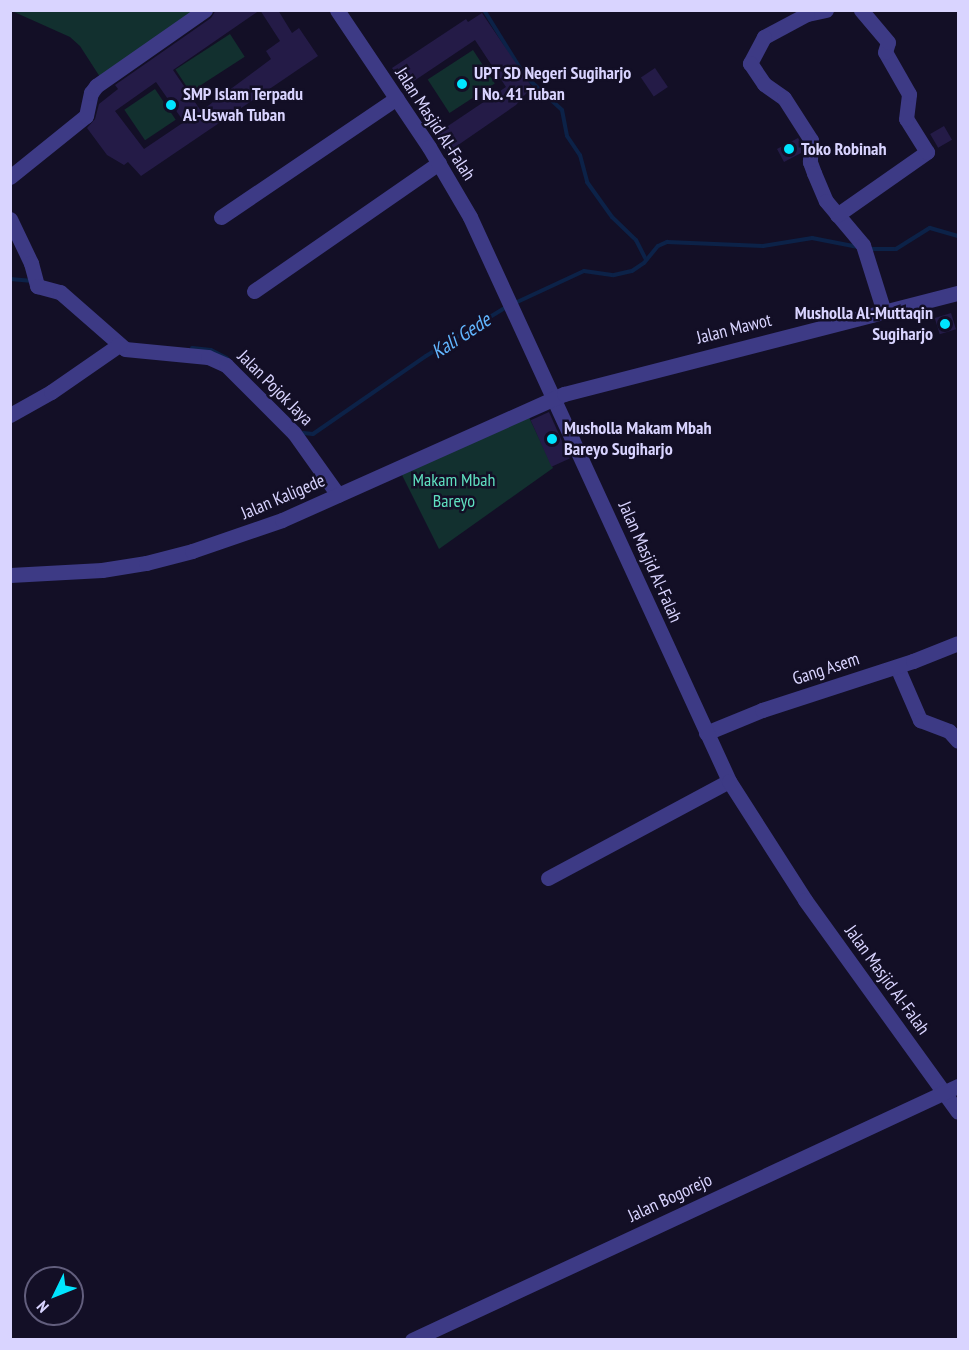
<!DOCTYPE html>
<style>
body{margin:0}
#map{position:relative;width:969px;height:1350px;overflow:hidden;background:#130f26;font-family:"PT Sans Narrow",sans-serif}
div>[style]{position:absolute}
.green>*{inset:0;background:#12302f;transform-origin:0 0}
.stream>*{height:4px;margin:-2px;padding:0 2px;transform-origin:2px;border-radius:2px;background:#0c2248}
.building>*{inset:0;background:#241b47;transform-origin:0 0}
.minor>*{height:15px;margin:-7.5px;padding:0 7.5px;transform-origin:7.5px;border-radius:7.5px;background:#3d3a85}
.tertiary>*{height:15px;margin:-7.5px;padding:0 7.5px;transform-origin:7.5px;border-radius:7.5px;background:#3d3a85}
.dots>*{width:16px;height:16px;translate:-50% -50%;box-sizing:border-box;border:3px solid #130f26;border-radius:50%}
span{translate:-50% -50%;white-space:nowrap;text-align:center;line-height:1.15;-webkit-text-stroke:5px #130f26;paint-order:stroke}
.poi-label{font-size:18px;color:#d9d4ff;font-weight:700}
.left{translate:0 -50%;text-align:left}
.right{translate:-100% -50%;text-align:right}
.street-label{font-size:18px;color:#d9d4ff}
.park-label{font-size:18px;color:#5fe0c0}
.water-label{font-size:20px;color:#62b6ff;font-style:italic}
.frame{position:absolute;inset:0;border:12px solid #d9d4ff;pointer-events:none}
.north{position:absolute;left:24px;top:1266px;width:60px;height:60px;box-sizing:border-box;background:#130f26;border:2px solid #625e7d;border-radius:50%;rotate:227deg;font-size:16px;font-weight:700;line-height:24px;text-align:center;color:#d9d4ff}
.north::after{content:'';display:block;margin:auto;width:21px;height:27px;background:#00e5ff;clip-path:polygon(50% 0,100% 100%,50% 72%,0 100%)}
</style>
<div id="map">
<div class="green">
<div style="clip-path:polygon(12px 11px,196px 11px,100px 77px,80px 46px,70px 37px)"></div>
<div style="left:230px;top:34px;width:27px;height:65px;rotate:57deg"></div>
<div style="left:473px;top:50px;width:40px;height:54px;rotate:57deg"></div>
<div style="left:155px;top:89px;width:37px;height:37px;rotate:56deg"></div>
<div style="clip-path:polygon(528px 415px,553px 468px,439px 549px,401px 473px)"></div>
</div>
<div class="stream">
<div style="left:484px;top:10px;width:78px;rotate:58.2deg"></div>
<div style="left:525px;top:76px;width:50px;rotate:42.6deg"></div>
<div style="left:562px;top:110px;width:26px;rotate:79deg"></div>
<div style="left:567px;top:136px;width:23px;rotate:56deg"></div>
<div style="left:580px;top:155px;width:28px;rotate:75deg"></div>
<div style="left:587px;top:182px;width:43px;rotate:54.5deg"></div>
<div style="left:612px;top:217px;width:33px;rotate:44deg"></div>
<div style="left:636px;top:240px;width:22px;rotate:63deg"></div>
<div style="left:868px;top:249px;width:28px"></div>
<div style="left:896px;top:249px;width:40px;rotate:-32deg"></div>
<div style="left:930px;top:228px;width:29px;rotate:16deg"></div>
<div style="left:10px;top:279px;width:23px;rotate:5deg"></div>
<div style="left:515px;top:303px;width:76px;rotate:-24.9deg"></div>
<div style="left:584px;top:271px;width:30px;rotate:8deg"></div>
<div style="left:614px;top:275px;width:18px;rotate:-13deg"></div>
<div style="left:632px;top:271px;width:14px;rotate:-34deg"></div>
<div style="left:644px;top:263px;width:22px;rotate:-51deg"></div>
<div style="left:658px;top:246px;width:10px;rotate:-24deg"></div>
<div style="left:667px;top:242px;width:96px;rotate:2.4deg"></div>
<div style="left:763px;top:246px;width:50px;rotate:-9.3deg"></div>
<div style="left:812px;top:238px;width:47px;rotate:11.1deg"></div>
<div style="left:192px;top:348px;width:19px;rotate:6deg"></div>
<div style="left:211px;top:350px;width:18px;rotate:27deg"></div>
<div style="left:303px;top:433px;width:10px;rotate:6deg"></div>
<div style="left:313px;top:434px;width:137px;rotate:-34.6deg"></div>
<div style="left:426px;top:356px;width:96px;rotate:-31.4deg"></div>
</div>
<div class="building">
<div style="clip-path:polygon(evenodd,216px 10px,260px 10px,173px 70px,201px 111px,271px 59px,266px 51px,280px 41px,260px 10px,278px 10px,292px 33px,299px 28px,318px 56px,141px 176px,128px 162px,124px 165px,107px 155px,87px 128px,95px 119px,99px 104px,118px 89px,115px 85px,211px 18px,216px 10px,156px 82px,184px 122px,144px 149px,115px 111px,156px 82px)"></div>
<div style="clip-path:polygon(482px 13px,532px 87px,516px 105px,448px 152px,436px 134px,506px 87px,475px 40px,405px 87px,392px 68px,466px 19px,468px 22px)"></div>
<div style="left:655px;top:68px;width:23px;height:17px;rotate:56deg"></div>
<div style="left:944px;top:126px;width:16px;height:16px;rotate:60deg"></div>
<div style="clip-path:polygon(798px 138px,801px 143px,801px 153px,784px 162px,777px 149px)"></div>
<div style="left:951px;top:313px;width:17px;height:17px;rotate:73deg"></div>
<div style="left:549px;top:412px;width:51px;height:20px;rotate:66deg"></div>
</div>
<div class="minor">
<div style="left:826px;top:10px;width:19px;rotate:168deg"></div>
<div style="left:807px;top:14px;width:49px;rotate:151.9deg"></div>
<div style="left:764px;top:37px;width:30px;rotate:118deg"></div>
<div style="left:750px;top:63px;width:25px;rotate:56deg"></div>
<div style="left:764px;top:84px;width:24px;rotate:35deg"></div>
<div style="left:784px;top:98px;width:50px;rotate:57.3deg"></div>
<div style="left:811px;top:140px;width:22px;rotate:93deg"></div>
<div style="left:810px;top:162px;width:12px;rotate:70deg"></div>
<div style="left:814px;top:173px;width:30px;rotate:67deg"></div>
<div style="left:826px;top:201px;width:57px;rotate:49.9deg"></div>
<div style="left:863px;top:245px;width:70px;rotate:72.6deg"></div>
<div style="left:10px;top:177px;width:97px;rotate:-38.8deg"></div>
<div style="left:86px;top:116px;width:24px;rotate:-78deg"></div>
<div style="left:91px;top:93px;width:9px;rotate:-54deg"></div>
<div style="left:96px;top:86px;width:133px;rotate:-34.9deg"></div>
<div style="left:837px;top:215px;width:110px;rotate:-35deg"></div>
<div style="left:927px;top:152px;width:39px;rotate:-122deg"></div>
<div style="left:906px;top:119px;width:25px;rotate:-83deg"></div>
<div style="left:909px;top:94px;width:48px;rotate:-119.7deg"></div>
<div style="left:885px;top:52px;width:10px;rotate:-73deg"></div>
<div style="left:888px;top:42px;width:42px;rotate:-130.2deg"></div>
<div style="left:221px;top:217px;width:212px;rotate:-34.1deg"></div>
<div style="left:10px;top:219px;width:49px;rotate:64.5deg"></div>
<div style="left:31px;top:263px;width:24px;rotate:75deg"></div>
<div style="left:37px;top:286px;width:24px;rotate:15deg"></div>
<div style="left:60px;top:292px;width:86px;rotate:41.2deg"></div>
<div style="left:125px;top:349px;width:83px;rotate:5.5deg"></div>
<div style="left:208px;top:357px;width:20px;rotate:24deg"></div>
<div style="left:226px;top:365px;width:96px;rotate:45deg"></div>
<div style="left:294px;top:433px;width:76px;rotate:54.6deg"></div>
<div style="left:254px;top:291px;width:225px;rotate:-34.7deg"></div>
<div style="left:10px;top:415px;width:47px;rotate:-29.3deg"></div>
<div style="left:51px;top:392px;width:83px;rotate:-34.7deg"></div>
<div style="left:897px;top:667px;width:58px;rotate:66.5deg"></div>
<div style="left:920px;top:720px;width:31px;rotate:21deg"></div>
<div style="left:949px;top:731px;width:13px;rotate:48deg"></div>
<div style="left:706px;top:733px;width:61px;rotate:-22.3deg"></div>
<div style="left:762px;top:710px;width:159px;rotate:-18deg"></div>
<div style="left:913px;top:661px;width:48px;rotate:-21.8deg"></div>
<div style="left:548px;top:878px;width:205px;rotate:-28.2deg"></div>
</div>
<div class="tertiary">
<div style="left:337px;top:10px;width:165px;rotate:56.1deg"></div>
<div style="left:429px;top:147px;width:81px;rotate:59.6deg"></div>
<div style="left:470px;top:217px;width:621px;rotate:65.33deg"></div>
<div style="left:729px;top:781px;width:141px;rotate:57.4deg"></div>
<div style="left:805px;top:900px;width:261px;rotate:54.2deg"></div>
<div style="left:10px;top:575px;width:92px;rotate:-3.1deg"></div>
<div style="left:102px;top:570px;width:45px;rotate:-9deg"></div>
<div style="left:146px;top:563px;width:48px;rotate:-14.6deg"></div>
<div style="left:192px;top:551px;width:95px;rotate:-19deg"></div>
<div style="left:282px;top:520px;width:309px;rotate:-24.1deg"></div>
<div style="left:564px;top:394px;width:407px;rotate:-14.4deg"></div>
<div style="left:412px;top:1340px;width:602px;rotate:-24.95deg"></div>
</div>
<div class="dots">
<div style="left:462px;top:84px;background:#00e5ff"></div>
<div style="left:171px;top:105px;background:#00e5ff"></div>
<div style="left:789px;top:149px;background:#00e5ff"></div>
<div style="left:945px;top:324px;background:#00e5ff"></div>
<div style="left:552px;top:439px;background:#00e5ff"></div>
</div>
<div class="poi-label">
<span class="left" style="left:474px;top:84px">UPT SD Negeri Sugiharjo<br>I No. 41 Tuban</span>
<span class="left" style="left:183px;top:105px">SMP Islam Terpadu<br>Al-Uswah Tuban</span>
<span class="left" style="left:801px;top:149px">Toko Robinah</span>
<span class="right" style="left:933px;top:324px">Musholla Al-Muttaqin<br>Sugiharjo</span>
<span class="left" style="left:564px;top:439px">Musholla Makam Mbah<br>Bareyo Sugiharjo</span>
</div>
<div class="street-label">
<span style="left:435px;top:124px;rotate:57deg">Jalan Masjid Al-Falah</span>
<span style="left:734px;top:329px;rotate:-14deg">Jalan Mawot</span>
<span style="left:275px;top:388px;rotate:45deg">Jalan Pojok Jaya</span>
<span style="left:283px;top:497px;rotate:-23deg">Jalan Kaligede</span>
<span style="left:650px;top:562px;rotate:66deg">Jalan Masjid Al-Falah</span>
<span style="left:826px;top:669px;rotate:-18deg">Gang Asem</span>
<span style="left:887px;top:980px;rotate:54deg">Jalan Masjid Al-Falah</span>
<span style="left:670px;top:1198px;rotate:-25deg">Jalan Bogorejo</span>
</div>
<div class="park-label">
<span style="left:454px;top:491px">Makam Mbah<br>Bareyo</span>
</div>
<div class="water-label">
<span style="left:461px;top:336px;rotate:-33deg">Kali Gede</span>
</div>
<div class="frame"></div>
<div class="north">N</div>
</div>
